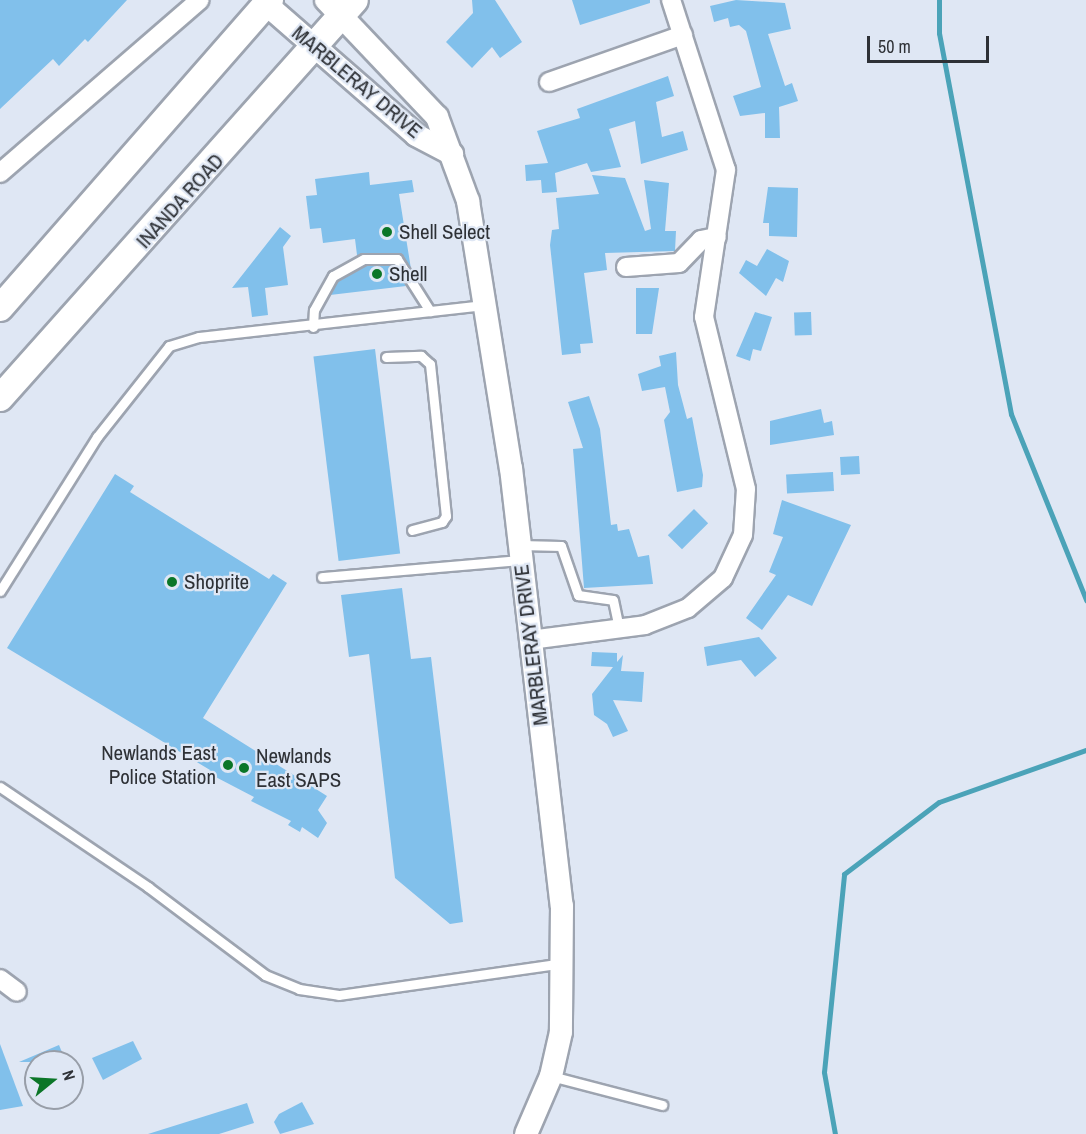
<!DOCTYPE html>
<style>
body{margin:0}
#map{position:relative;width:1086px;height:1134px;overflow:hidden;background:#dfe7f4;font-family:"Archivo Narrow",sans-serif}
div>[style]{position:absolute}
.stream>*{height:5px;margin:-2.5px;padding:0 2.5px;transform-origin:2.5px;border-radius:2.5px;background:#4ba3b8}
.building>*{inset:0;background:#81c0eb;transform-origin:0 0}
.roads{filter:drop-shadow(2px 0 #9da4b0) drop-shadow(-2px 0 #9da4b0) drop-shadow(0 2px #9da4b0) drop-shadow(0 -2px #9da4b0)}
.service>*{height:9px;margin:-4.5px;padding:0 4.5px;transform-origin:4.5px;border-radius:4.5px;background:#fff}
.minor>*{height:18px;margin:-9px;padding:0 9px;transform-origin:9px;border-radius:9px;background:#fff}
.tertiary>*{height:22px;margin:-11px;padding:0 11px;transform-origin:11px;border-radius:11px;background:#fff}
.secondary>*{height:26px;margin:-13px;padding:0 13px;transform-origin:13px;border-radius:13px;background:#fff}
.dots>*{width:16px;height:16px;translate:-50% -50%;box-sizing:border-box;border:3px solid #dfe7f4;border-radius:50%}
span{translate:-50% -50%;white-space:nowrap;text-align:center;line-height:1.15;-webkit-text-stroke:4.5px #dfe7f4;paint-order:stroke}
.street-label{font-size:21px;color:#2e3136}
.poi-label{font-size:21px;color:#2e3136}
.left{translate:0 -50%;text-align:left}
.right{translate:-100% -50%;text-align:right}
.north{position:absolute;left:24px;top:1050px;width:60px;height:60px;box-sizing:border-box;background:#dfe7f4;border:2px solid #989ea8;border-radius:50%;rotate:72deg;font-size:16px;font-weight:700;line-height:24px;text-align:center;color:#2e3136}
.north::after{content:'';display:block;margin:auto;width:21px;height:27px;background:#0b7628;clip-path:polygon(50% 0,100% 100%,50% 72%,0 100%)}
.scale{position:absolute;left:867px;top:36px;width:122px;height:27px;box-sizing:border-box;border:3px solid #2e3136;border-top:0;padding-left:8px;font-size:18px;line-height:21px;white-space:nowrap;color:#2e3136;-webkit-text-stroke:4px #dfe7f4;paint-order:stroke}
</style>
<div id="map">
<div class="stream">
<div style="left:939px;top:0;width:33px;rotate:90deg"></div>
<div style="left:939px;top:33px;width:388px;rotate:79.3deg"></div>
<div style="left:1011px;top:414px;width:201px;rotate:68deg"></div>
<div style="left:835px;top:1134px;width:63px;rotate:-100.1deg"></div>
<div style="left:824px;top:1072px;width:199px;rotate:-84.2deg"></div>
<div style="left:844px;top:874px;width:119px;rotate:-37.2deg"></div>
<div style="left:939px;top:802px;width:156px;rotate:-19.5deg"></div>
</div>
<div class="building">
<div style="clip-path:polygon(0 0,127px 0,88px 42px,85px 39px,59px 66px,53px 59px,0 109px)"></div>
<div style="clip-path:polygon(472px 0,495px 0,522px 42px,500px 58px,492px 47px,472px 68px,446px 42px,473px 13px)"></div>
<div style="clip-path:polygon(572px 0,650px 0,650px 3px,580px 25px)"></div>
<div style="clip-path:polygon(736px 0,785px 3px,791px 29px,768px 34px,785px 86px,792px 83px,798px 101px,779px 107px,780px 138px,765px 138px,765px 113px,740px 116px,733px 96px,761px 87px,746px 31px,739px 25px,730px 27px,728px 18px,714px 22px,710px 6px)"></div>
<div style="clip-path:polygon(668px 76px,674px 96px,656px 102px,662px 137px,683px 131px,688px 150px,641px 164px,635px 121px,609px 129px,621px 167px,591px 172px,587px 163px,555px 173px,557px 192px,542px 193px,541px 180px,526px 181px,525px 165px,548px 163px,537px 131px,580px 118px,577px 109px)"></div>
<div style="clip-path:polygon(369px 172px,370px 185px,412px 180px,414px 192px,399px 194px,411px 269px,400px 253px,357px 255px,355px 239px,323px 243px,321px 228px,310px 229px,306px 196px,317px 195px,315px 179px)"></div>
<div style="clip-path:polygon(592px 175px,625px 178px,645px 231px,651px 229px,644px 180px,669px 183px,665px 231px,676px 231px,675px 251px,605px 253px,607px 270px,584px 273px,593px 343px,580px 344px,581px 353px,562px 355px,550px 245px,552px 230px,559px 229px,556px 198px,599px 194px)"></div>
<div style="clip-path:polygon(768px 187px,798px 188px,797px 237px,769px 236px,769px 223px,763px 223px)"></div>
<div style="clip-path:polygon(280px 227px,291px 236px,283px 247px,288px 285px,265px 288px,268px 315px,252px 317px,248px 287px,232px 288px)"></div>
<div style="clip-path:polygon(767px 249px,789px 261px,783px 282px,776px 278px,766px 296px,739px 273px,746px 260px,757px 266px)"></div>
<div style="clip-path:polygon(366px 266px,393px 266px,406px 286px,330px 295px,338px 281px)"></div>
<div style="clip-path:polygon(636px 288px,659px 288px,652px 334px,636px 334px)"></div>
<div style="clip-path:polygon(755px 312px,772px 317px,761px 351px,753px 349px,750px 361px,736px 356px)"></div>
<div style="left:811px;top:312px;width:23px;height:17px;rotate:88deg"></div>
<div style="left:375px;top:349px;width:206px;height:62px;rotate:83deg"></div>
<div style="clip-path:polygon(676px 352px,678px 385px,687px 419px,692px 417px,703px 475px,702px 487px,677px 492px,664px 420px,670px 412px,665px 387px,642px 391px,638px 374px,661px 366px,659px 356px)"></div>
<div style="clip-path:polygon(589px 396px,600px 429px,611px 525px,617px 524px,618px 531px,629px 529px,638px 557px,649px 555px,653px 584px,584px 588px,573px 449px,583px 448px,568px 402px)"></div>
<div style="clip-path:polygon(821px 409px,824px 423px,832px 421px,834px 435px,770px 445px,770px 421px)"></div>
<div style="left:859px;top:456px;width:18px;height:19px;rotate:87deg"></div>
<div style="left:833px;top:472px;width:19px;height:47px;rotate:87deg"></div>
<div style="clip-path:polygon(115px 474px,134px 486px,130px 492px,269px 579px,273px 574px,287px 583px,203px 718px,327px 796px,318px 810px,327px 823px,318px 838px,302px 827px,300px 832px,288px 825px,291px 821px,251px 801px,254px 797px,208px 773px,210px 770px,7px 648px)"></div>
<div style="clip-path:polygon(782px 500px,851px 525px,812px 606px,788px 595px,762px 630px,746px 618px,776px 575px,769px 572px,783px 537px,773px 534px)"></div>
<div style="left:694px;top:509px;width:20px;height:37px;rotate:45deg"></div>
<div style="clip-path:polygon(402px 588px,411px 659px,431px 657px,463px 922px,450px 924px,395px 878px,369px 654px,349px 657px,341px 595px)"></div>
<div style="clip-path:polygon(759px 637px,777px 658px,755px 677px,741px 660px,707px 666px,704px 647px)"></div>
<div style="clip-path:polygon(592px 652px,617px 653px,617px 662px,623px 655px,621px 671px,644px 672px,642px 702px,613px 700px,628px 731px,613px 737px,607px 724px,594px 715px,592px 694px,613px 667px,591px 666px)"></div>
<div style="clip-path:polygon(133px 1041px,142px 1059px,103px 1080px,92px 1058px)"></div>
<div style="clip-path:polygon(0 1044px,23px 1106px,0 1110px)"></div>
<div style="clip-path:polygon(59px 1045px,66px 1062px,19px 1062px)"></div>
<div style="clip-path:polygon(302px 1102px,314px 1124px,280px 1134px,274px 1122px,279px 1114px)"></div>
<div style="clip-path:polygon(247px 1103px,254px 1123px,219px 1134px,148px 1134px)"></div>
</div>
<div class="roads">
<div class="service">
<div style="left:313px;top:327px;width:17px;rotate:-87deg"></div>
<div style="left:314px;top:310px;width:39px;rotate:-61deg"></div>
<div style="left:333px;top:276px;width:35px;rotate:-29deg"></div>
<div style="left:364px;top:259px;width:33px"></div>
<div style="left:397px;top:259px;width:62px;rotate:57.6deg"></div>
<div style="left:386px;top:357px;width:35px;rotate:-2deg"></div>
<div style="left:421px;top:356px;width:12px;rotate:42deg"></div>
<div style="left:430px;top:364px;width:153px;rotate:84deg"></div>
<div style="left:446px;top:516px;width:7px;rotate:124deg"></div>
<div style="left:442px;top:522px;width:31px;rotate:165deg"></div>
<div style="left:520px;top:545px;width:41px;rotate:1.4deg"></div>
<div style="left:561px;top:546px;width:52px;rotate:70.9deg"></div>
<div style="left:578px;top:595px;width:35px;rotate:8deg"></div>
<div style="left:613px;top:600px;width:30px;rotate:78deg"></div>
<div style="left:322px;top:577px;width:200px;rotate:-4.9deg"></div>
<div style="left:0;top:591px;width:182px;rotate:-57.8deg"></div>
<div style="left:97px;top:437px;width:116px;rotate:-51.6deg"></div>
<div style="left:169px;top:346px;width:31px;rotate:-17deg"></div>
<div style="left:199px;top:337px;width:289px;rotate:-6.4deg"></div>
<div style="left:0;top:787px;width:179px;rotate:34deg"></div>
<div style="left:148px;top:887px;width:146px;rotate:36.9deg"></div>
<div style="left:265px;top:975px;width:37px;rotate:22deg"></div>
<div style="left:299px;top:989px;width:40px;rotate:8.5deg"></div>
<div style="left:339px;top:995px;width:226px;rotate:-8.1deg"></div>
<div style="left:551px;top:1076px;width:115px;rotate:14.6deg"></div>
</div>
<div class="minor">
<div style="left:549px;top:82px;width:142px;rotate:-19.3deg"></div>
<div style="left:0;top:173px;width:264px;rotate:-40.9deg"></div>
<div style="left:626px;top:267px;width:53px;rotate:-4.3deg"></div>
<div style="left:679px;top:263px;width:32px;rotate:-46deg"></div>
<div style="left:701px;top:240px;width:16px;rotate:-11deg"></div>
<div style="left:530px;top:640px;width:116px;rotate:-7.4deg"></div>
<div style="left:645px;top:625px;width:46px;rotate:-21.6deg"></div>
<div style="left:688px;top:608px;width:46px;rotate:-40.6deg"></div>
<div style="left:723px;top:578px;width:47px;rotate:-65.1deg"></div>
<div style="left:743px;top:535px;width:46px;rotate:-86.3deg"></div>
<div style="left:746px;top:489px;width:177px;rotate:-103.7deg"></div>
<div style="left:704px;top:317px;width:149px;rotate:-81.5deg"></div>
<div style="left:726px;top:170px;width:179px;rotate:-107.9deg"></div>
<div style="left:0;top:979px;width:21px;rotate:37deg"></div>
</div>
<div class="tertiary">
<div style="left:326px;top:0;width:161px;rotate:46.5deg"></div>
<div style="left:437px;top:117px;width:90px;rotate:69.7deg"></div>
<div style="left:468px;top:201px;width:270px;rotate:80.9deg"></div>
<div style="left:511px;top:468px;width:441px;rotate:83.4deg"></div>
<div style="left:562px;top:906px;width:126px;rotate:90.5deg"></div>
<div style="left:561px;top:1032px;width:45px;rotate:102.8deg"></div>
<div style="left:551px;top:1076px;width:63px;rotate:113.3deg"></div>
<div style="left:266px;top:4px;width:199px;rotate:41.1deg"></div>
<div style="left:416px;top:135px;width:41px;rotate:27.8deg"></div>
</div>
<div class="secondary">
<div style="left:0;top:308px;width:410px;rotate:-48.8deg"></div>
<div style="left:0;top:398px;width:533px;rotate:-48.27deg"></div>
</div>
</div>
<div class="dots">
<div style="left:387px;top:232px;background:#0b7628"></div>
<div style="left:377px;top:274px;background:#0b7628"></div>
<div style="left:172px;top:582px;background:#0b7628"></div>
<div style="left:228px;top:765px;background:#0b7628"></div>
<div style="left:244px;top:768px;background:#0b7628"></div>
</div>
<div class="street-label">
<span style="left:357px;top:82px;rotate:40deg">MARBLERAY DRIVE</span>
<span style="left:180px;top:201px;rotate:-48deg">INANDA ROAD</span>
<span style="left:531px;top:645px;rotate:-97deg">MARBLERAY DRIVE</span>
</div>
<div class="poi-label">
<span class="left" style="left:399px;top:232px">Shell Select</span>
<span class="left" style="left:389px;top:274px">Shell</span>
<span class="left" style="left:184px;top:582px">Shoprite</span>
<span class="right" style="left:216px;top:765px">Newlands East<br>Police Station</span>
<span class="left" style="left:256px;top:768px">Newlands<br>East SAPS</span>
</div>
<div class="north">N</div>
<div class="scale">50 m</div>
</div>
